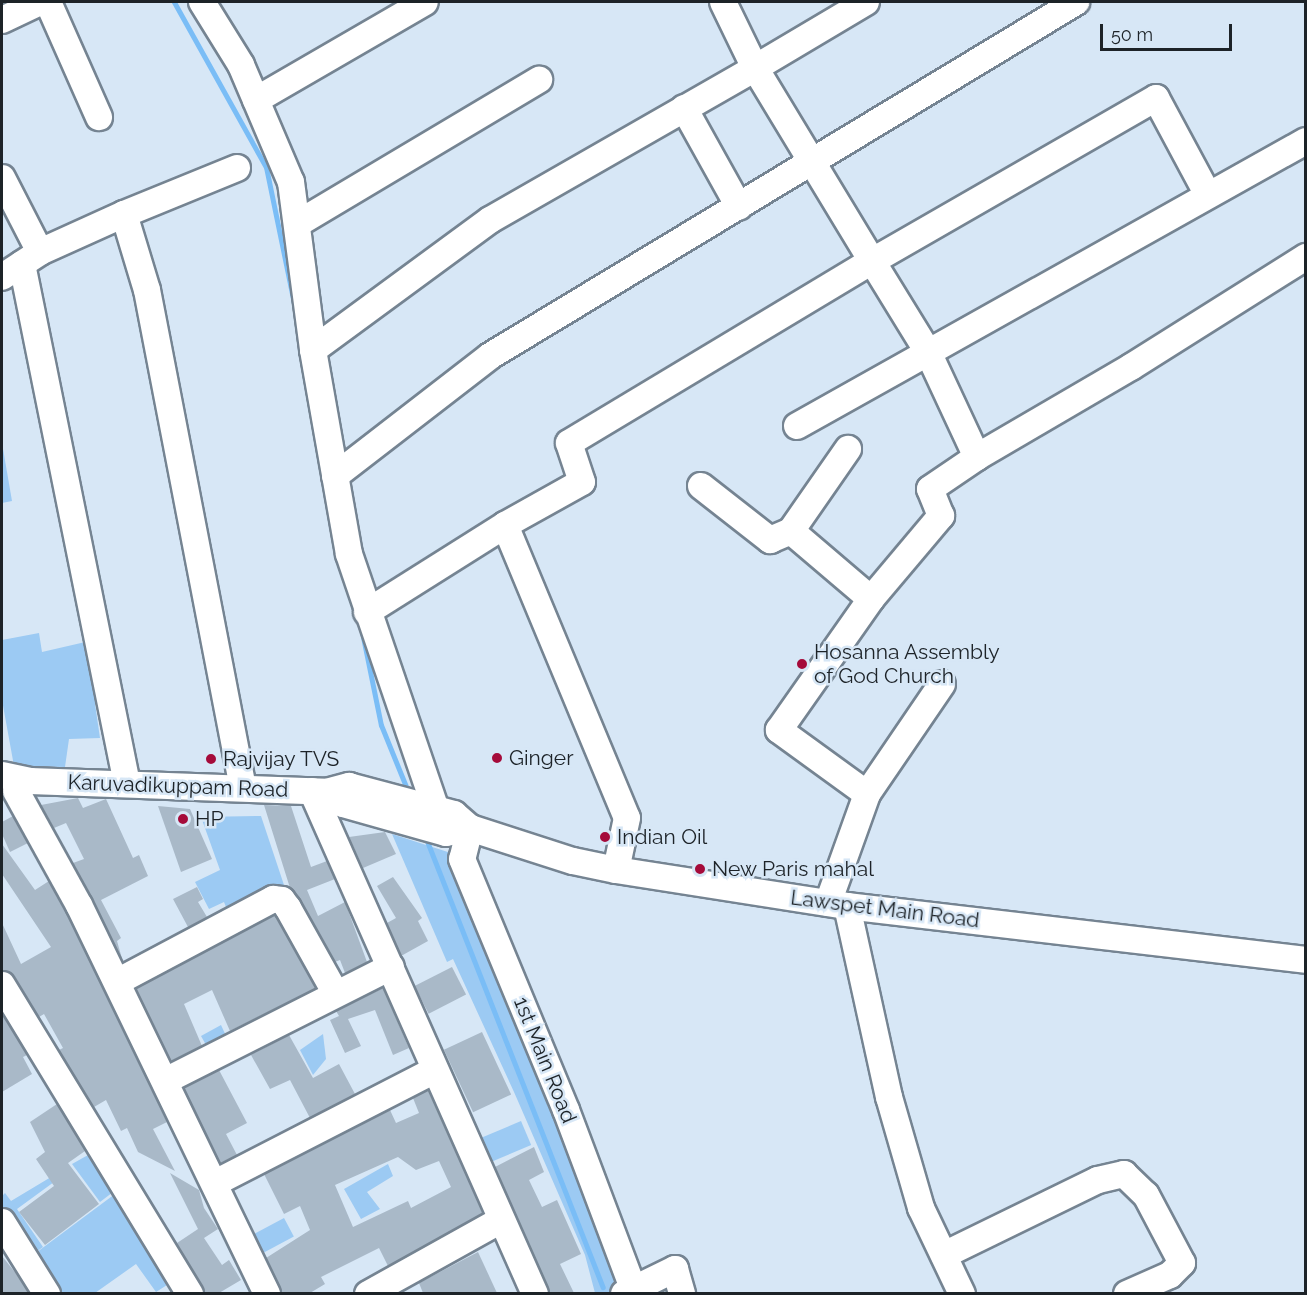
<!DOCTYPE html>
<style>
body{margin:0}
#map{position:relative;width:1307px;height:1295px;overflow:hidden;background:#d7e7f6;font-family:Raleway,sans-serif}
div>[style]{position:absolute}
.green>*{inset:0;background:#9ccaf3;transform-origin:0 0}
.stream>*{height:5px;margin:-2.5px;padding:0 2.5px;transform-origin:2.5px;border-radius:2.5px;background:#7abdf6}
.building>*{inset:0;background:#a9b9c8;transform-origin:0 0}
.roads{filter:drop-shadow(2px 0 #758492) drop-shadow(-2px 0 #758492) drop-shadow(0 2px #758492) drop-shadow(0 -2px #758492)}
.minor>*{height:26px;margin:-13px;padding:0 13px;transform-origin:13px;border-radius:13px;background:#fff}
.dots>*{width:16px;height:16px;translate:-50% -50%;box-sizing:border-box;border:3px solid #d7e7f6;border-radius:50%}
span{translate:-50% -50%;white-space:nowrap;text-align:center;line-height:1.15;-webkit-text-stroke:5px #d7e7f6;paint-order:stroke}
.poi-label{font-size:21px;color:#1d2328}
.left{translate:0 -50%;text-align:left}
.street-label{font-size:21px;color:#1d2328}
.frame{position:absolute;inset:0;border:3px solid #1d2328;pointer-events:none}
.scale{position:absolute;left:1100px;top:24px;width:132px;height:27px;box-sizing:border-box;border:3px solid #1d2328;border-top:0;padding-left:8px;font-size:18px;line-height:21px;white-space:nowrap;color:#1d2328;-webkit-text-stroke:4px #d7e7f6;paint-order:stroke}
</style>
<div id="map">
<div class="green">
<div style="clip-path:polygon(2px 443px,12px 501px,2px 503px)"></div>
<div style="clip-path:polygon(39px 633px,42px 652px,94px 640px,108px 701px,95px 704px,100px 738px,69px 739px,65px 767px,14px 766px,2px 700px,2px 640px)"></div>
<div style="clip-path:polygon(261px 816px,285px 888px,230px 917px,224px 902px,209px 909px,195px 882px,220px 870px,201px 817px)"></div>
<div style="clip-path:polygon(392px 834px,454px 854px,628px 1284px,607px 1293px,595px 1293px,585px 1255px,514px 1092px,453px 959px,447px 962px)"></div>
<div style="clip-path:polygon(221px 1025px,227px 1038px,210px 1052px,201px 1036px)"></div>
<div style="clip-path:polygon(323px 1034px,326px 1059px,313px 1075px,300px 1050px)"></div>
<div style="left:521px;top:1121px;width:26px;height:45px;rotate:67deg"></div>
<div style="clip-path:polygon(97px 1150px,121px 1186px,100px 1202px,72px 1164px)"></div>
<div style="clip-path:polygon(388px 1164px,393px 1176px,367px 1192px,380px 1209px,361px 1219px,344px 1189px)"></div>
<div style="clip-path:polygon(51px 1177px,54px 1182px,17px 1209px,43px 1247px,28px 1258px,2px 1216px,2px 1196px,5px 1193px,11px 1201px)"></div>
<div style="clip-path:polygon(123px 1188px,178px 1278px,156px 1292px,136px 1264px,95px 1293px,51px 1293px,29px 1258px)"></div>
<div style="left:284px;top:1218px;width:21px;height:45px;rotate:62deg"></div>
</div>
<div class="stream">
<div style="left:174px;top:2px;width:189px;rotate:60.9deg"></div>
<div style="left:266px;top:167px;width:144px;rotate:78.4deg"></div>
<div style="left:360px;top:622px;width:105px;rotate:78.5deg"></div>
<div style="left:381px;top:725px;width:74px;rotate:67.9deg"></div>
<div style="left:425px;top:836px;width:485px;rotate:68.5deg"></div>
</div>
<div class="building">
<div style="clip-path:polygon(78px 798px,83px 808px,106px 799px,133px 858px,139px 855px,148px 876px,101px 900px,121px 938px,117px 941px,123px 962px,73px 863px,84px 859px,66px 823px,54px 828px,41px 805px)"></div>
<div style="clip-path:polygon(264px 805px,291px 806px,311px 867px,327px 861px,335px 879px,307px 890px,318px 916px,345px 902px,367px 962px,345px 973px,340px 960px,335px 962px,290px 888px)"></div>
<div style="clip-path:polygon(158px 806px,190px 809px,212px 859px,181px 872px)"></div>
<div style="clip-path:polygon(13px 816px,28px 843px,10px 852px,2px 834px,2px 822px)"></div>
<div style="clip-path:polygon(385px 832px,396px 854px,363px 868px,349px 837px)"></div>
<div style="clip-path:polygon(2px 844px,35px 890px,49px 881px,66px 912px,167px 1122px,153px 1129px,175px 1171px,138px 1152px,127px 1128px,121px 1131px,106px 1100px,94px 1107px,59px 1050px,63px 1048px,44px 1014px,39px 1017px,15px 977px,2px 970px,2px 923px,21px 964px,51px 947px,2px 874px)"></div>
<div style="clip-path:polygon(393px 877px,422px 918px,418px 921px,428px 941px,401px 956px,387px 923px,396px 918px,377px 886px)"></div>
<div style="clip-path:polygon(197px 887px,203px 899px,198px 902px,207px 917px,188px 927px,173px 899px)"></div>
<div style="clip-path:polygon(275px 915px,316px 988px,230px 1031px,212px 990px,184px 1004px,202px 1046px,171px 1061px,136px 989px)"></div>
<div style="left:452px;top:967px;width:31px;height:42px;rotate:63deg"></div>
<div style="clip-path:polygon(383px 988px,409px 1048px,393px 1055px,375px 1010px,348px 1019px,361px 1046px,345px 1053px,330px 1020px,339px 1016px,336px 1011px)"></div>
<div style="clip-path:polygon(2px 1013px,27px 1055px,23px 1057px,32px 1074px,2px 1092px)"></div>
<div style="left:482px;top:1032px;width:69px;height:42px;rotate:65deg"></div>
<div style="clip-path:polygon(289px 1035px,313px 1078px,339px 1064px,355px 1094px,310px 1118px,290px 1080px,270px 1089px,251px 1055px)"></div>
<div style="clip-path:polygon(219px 1070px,247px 1123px,226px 1134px,237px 1155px,220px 1163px,184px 1088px)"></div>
<div style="clip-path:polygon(evenodd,428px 1090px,483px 1213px,388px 1266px,379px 1248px,321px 1277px,325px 1284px,310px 1293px,282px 1293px,266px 1258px,310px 1230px,300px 1206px,284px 1214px,264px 1174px,390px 1110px,396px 1123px,419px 1113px,413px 1098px,428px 1090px,398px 1157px,416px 1170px,439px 1161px,451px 1187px,411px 1208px,408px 1201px,353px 1227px,335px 1185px,398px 1157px)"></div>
<div style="clip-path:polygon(57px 1104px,85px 1151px,68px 1163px,99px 1204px,45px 1245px,19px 1212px,54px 1186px,36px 1159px,45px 1152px,30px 1122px)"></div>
<div style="clip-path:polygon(534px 1147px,544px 1172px,529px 1180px,542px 1207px,557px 1200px,581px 1254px,560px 1264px,574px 1293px,550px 1293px,495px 1167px)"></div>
<div style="clip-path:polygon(170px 1173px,199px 1190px,204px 1208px,218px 1229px,204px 1238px,222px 1265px,229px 1260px,241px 1280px,219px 1293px,205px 1293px,177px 1243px,198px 1229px)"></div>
<div style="clip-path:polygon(478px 1252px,497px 1293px,423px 1293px,419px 1283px)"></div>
<div style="clip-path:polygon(2px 1256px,18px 1276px,29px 1293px,2px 1293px)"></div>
</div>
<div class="roads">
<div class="minor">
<div style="left:48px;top:2px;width:126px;rotate:66.1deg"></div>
<div style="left:202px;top:2px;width:74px;rotate:58.2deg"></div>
<div style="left:241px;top:65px;width:127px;rotate:66.9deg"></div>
<div style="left:291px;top:182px;width:169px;rotate:82.5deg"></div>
<div style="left:313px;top:350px;width:220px;rotate:-36.3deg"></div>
<div style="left:490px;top:220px;width:305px;rotate:-29.8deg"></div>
<div style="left:755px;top:68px;width:73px;rotate:-115.9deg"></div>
<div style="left:2px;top:20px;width:42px;rotate:-25.3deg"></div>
<div style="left:256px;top:100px;width:195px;rotate:-30.1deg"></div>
<div style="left:684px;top:108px;width:113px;rotate:60.9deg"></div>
<div style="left:237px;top:168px;width:122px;rotate:157.8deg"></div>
<div style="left:124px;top:214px;width:79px;rotate:73.2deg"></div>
<div style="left:147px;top:290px;width:507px;rotate:79.09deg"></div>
<div style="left:2px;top:178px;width:83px;rotate:62.8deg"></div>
<div style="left:1208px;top:195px;width:110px;rotate:-118.2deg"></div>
<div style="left:1156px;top:98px;width:327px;rotate:150.1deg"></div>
<div style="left:872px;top:261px;width:107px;rotate:58.4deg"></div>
<div style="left:928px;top:352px;width:116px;rotate:65deg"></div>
<div style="left:977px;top:457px;width:178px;rotate:-30.3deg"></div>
<div style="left:1131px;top:367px;width:207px;rotate:-32.2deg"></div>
<div style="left:297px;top:224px;width:282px;rotate:-30.8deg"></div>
<div style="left:22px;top:264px;width:530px;rotate:78.58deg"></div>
<div style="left:2px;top:277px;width:45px;rotate:-33.3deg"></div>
<div style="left:40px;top:252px;width:92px;rotate:-24.3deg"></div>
<div style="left:313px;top:350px;width:207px;rotate:80deg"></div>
<div style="left:349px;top:554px;width:269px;rotate:71.2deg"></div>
<div style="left:797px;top:426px;width:583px;rotate:-29.25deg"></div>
<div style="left:335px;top:476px;width:196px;rotate:-37.7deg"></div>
<div style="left:490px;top:356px;width:685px;rotate:-31.14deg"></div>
<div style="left:701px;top:486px;width:88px;rotate:38deg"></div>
<div style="left:770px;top:540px;width:23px;rotate:-23deg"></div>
<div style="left:791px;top:531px;width:105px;rotate:40.4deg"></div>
<div style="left:871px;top:599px;width:109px;rotate:-49.9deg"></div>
<div style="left:941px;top:516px;width:29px;rotate:-112deg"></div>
<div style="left:930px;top:489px;width:57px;rotate:-34.2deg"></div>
<div style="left:505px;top:525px;width:317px;rotate:67.4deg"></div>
<div style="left:627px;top:818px;width:53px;rotate:101.9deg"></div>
<div style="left:791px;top:531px;width:100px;rotate:-55.2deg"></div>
<div style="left:367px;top:612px;width:163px;rotate:-32.2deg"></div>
<div style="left:505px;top:525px;width:88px;rotate:-29.2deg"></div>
<div style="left:582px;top:482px;width:41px;rotate:-108.4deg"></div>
<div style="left:569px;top:443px;width:353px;rotate:-31deg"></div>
<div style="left:872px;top:261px;width:226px;rotate:-121.2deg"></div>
<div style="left:755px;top:68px;width:129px;rotate:-30.7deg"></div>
<div style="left:2px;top:775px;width:29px;rotate:12deg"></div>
<div style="left:30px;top:781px;width:296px;rotate:2.1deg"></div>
<div style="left:326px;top:792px;width:24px;rotate:-15deg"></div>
<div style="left:349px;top:786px;width:109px;rotate:14.9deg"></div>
<div style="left:454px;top:814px;width:21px;rotate:41deg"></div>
<div style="left:470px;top:828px;width:108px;rotate:17.8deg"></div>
<div style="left:573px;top:861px;width:44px;rotate:11.8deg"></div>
<div style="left:616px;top:870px;width:234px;rotate:8.9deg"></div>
<div style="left:847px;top:906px;width:462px;rotate:6.7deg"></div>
<div style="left:16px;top:791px;width:130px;rotate:61.1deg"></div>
<div style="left:79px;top:905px;width:432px;rotate:64.2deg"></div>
<div style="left:312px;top:791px;width:550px;rotate:66.09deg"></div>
<div style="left:326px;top:792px;width:21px;rotate:35deg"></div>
<div style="left:343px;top:804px;width:107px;rotate:15.7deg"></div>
<div style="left:446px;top:833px;width:25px;rotate:-12deg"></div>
<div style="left:867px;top:794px;width:109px;rotate:-144deg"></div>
<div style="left:779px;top:730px;width:160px;rotate:-54.9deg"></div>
<div style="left:470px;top:828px;width:32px;rotate:104deg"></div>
<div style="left:462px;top:859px;width:272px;rotate:67.5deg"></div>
<div style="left:566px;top:1110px;width:197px;rotate:69.4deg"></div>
<div style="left:828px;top:903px;width:116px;rotate:-70.3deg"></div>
<div style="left:867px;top:794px;width:133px;rotate:-55.7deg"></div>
<div style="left:847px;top:906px;width:196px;rotate:77.6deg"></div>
<div style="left:889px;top:1097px;width:116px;rotate:73.9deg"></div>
<div style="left:921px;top:1208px;width:95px;rotate:64.5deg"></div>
<div style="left:117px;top:982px;width:177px;rotate:-28deg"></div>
<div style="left:273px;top:899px;width:9px;rotate:6deg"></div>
<div style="left:282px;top:900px;width:10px;rotate:53deg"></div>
<div style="left:288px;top:908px;width:98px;rotate:60.8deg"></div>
<div style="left:2px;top:985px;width:362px;rotate:58.7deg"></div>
<div style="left:165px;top:1081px;width:253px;rotate:-26.8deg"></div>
<div style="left:215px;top:1183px;width:247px;rotate:-27.2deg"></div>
<div style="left:2px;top:1222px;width:85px;rotate:58deg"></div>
<div style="left:944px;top:1255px;width:171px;rotate:-26deg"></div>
<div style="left:1098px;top:1180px;width:27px;rotate:-13deg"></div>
<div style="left:1124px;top:1174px;width:30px;rotate:44deg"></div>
<div style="left:1146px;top:1195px;width:77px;rotate:62.1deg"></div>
<div style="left:1182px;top:1263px;width:17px;rotate:135deg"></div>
<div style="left:1170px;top:1275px;width:47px;rotate:156.2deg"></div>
<div style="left:368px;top:1294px;width:152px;rotate:-29.1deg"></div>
<div style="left:624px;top:1294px;width:57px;rotate:-26.1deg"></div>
<div style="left:675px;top:1269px;width:26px;rotate:74deg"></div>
</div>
</div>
<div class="dots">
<div style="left:802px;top:664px;background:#a50b3a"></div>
<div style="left:497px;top:758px;background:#a50b3a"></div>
<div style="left:211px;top:759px;background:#a50b3a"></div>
<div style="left:183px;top:819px;background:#a50b3a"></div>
<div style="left:605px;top:837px;background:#a50b3a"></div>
<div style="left:700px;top:869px;background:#a50b3a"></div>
</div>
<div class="poi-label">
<span class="left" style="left:814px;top:664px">Hosanna Assembly<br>of God Church</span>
<span class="left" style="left:509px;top:758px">Ginger</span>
<span class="left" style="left:223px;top:759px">Rajvijay TVS</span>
<span class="left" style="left:195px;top:819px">HP</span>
<span class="left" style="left:617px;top:837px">Indian Oil</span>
<span class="left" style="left:712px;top:869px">New Paris mahal</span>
</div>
<div class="street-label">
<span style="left:178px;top:786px;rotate:2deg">Karuvadikuppam Road</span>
<span style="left:885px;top:909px;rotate:7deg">Lawspet Main Road</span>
<span style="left:545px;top:1060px;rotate:68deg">1st Main Road</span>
</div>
<div class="frame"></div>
<div class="scale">50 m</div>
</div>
